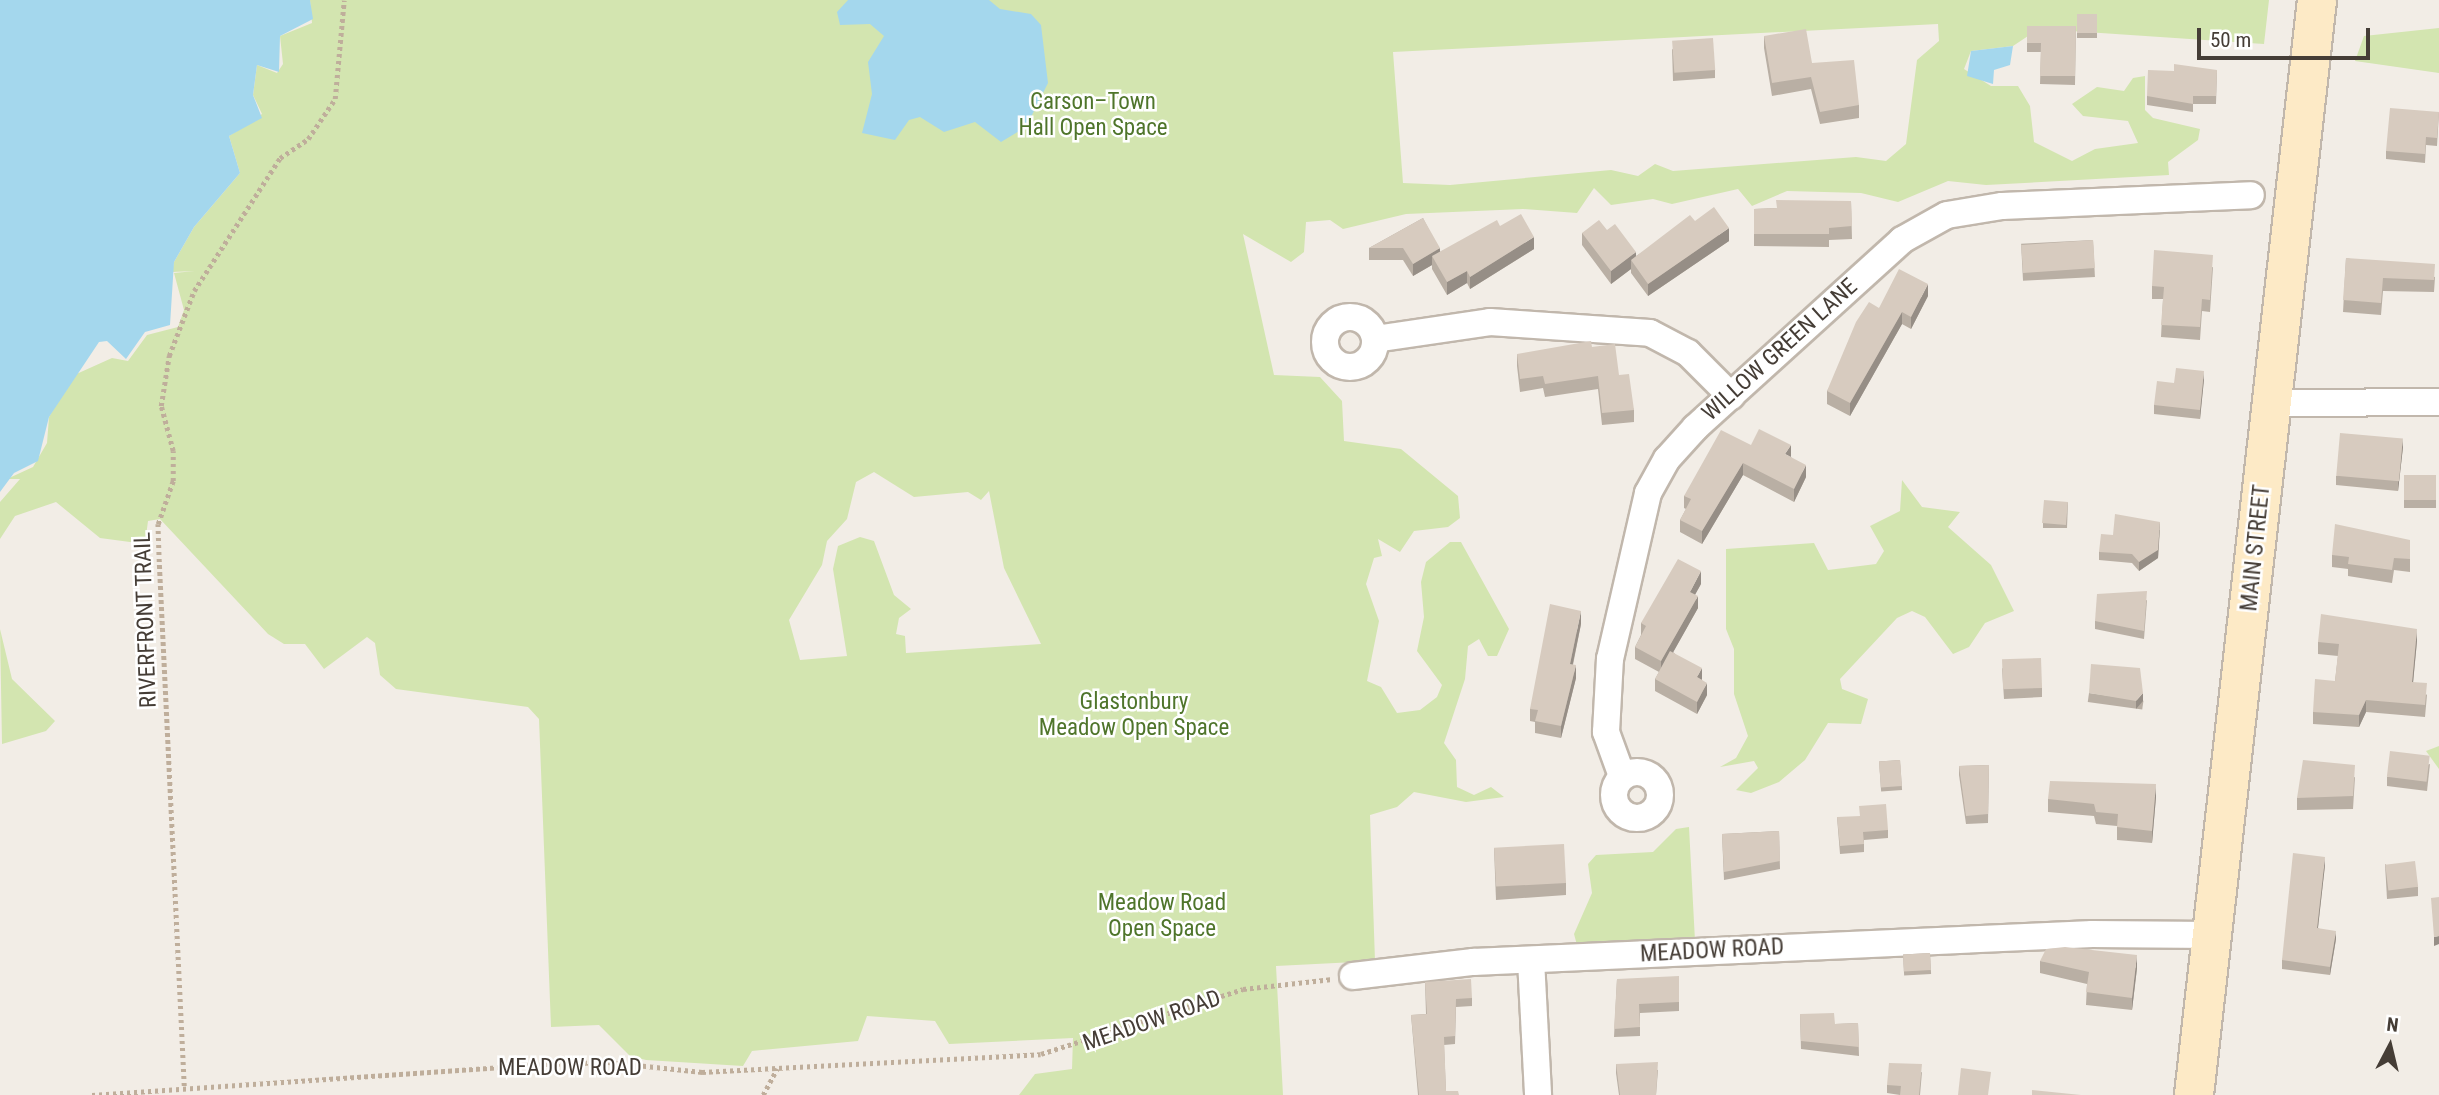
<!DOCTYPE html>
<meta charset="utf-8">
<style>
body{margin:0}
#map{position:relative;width:2439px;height:1095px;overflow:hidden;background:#f2ede6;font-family:"Roboto Condensed",sans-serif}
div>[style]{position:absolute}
.green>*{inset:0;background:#d3e5b0}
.water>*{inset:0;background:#a4d7ed}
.path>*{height:4.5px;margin-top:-2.25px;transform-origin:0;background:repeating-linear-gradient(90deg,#bfae9b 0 3.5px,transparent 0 7px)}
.roads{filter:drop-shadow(2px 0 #c1b7ac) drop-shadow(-2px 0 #c1b7ac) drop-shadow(0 2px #c1b7ac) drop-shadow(0 -2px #c1b7ac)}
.street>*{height:26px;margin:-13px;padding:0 13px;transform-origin:13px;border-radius:13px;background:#fff}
.street>.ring{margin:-13px;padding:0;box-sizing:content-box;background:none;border:26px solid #fff;border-radius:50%}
.secondary>*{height:38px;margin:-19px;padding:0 19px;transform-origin:19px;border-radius:19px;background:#fdeac6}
.wall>*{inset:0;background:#b9afa4;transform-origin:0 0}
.shaded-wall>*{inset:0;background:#968e86}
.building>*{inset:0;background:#d7cbbf;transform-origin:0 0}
span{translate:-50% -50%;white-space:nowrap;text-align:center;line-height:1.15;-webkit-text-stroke:5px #fff;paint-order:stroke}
.park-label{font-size:23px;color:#4f752b}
.street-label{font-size:23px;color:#453d36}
.north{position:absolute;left:2355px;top:1011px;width:70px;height:70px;-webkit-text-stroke:5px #fff;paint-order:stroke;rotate:7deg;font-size:19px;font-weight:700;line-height:28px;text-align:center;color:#453d36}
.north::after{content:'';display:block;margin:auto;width:24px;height:32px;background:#453d36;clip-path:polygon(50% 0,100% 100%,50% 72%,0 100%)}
.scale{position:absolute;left:2197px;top:28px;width:173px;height:32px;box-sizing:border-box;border:4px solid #453d36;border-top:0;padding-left:9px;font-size:21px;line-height:24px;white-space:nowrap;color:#453d36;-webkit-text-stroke:5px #fff;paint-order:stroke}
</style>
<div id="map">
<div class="green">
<div style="clip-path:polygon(evenodd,310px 0,2269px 0,2264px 44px,2071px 31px,2031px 34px,2013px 46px,1971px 51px,1964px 69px,1991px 86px,2018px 86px,2030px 106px,2034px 142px,2072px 161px,2095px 149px,2138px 143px,2128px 121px,2083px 116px,2072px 104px,2097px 87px,2124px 91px,2133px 78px,2145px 76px,2145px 110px,2153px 118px,2200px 129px,2198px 140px,2168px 162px,2169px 175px,1986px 185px,1948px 181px,1898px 202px,1861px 193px,1787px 191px,1752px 206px,1738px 189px,1672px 204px,1653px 199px,1611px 205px,1594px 188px,1577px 213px,1523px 209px,1406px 214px,1343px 229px,1330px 220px,1306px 222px,1304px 252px,1291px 262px,1243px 234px,1274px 375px,1320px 377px,1342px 401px,1344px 441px,1401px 449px,1458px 496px,1460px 518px,1448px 527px,1414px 531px,1400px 552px,1378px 539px,1382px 556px,1374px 558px,1366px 584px,1379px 621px,1367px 681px,1381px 687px,1397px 713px,1420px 710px,1437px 697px,1442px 685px,1417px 651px,1424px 617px,1421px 582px,1426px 562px,1450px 542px,1461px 542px,1509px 629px,1497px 656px,1488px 656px,1479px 639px,1468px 646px,1465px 679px,1444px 743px,1456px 760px,1457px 787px,1474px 795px,1491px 787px,1504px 797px,1466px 802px,1414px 792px,1397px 807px,1370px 815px,1375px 961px,1276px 966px,1283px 1095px,1019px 1095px,1035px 1074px,1072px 1069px,1073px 1038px,949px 1044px,935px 1021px,867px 1016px,858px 1041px,752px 1051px,743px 1066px,646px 1060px,630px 1056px,599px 1025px,551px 1027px,539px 719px,528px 707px,396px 689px,380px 675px,375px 643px,367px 637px,324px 669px,305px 644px,284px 644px,268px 634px,160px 519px,148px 521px,145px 544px,100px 538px,56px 502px,15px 516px,0 539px,0 502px,20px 479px,7px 479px,33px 467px,47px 443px,49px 417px,72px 376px,112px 358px,128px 361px,147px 335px,178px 327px,184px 310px,174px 273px,195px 271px,172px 272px,174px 262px,194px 227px,240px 173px,229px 136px,262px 114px,253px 95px,257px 65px,277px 73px,283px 64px,280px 36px,312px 23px,310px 0,1938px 24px,1939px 41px,1917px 60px,1906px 144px,1886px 161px,1856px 157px,1673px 171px,1655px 164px,1638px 176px,1611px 170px,1450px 185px,1403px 183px,1393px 52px,1938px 24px,310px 0,874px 472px,914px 497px,968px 492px,981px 500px,989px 491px,1004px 568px,1041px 644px,906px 653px,905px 636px,896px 634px,899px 618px,911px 609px,894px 595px,874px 541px,860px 537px,838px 546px,833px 569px,847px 656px,800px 660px,789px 620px,822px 565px,827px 541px,847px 519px,856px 482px,874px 472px)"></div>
<div style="clip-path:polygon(2439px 28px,2439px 73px,2355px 61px,2364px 36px)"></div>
<div style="clip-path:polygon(1902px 480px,1922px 507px,1960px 512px,1948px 527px,1991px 565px,2014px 611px,1985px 623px,1969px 647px,1953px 654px,1925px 617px,1912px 611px,1897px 618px,1840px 679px,1842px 689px,1868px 699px,1861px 724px,1828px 723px,1805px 760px,1779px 782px,1751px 793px,1736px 790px,1758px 768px,1754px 761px,1720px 767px,1736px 758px,1748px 736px,1734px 694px,1734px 649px,1726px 629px,1726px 549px,1814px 543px,1828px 570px,1876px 564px,1884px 551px,1870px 526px,1900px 511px)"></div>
<div style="clip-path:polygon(0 629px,12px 679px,55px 721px,46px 731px,2px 744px)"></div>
<div style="clip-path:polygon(2439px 746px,2439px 769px,2426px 751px)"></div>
<div style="clip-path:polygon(1689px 827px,1695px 941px,1577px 945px,1574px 934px,1592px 893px,1588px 864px,1596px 855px,1653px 852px,1676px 829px)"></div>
</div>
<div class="water">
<div style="clip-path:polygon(0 0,310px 0,313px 19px,280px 36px,279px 72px,257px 65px,253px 95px,262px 118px,229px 136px,240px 173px,194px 227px,174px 262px,170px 325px,145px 332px,126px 359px,107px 341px,99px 342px,49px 417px,38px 461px,14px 473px,0 492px)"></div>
<div style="clip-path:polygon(848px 0,989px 0,1000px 9px,1031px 14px,1041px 25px,1048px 83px,1026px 127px,1001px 142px,975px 122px,944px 132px,920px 117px,909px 120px,895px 140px,862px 133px,872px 94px,868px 62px,884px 36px,870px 24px,840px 25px,837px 12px)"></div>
<div style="clip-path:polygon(2013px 46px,2010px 65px,1994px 70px,1993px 84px,1967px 76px,1971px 51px)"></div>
</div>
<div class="path">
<div style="left:184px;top:1086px;width:525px;rotate:-92.73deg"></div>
<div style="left:159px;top:562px;width:38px;rotate:-92deg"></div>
<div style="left:158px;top:524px;width:46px;rotate:-70.8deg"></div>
<div style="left:173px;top:481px;width:30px;rotate:-90deg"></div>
<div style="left:173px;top:451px;width:47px;rotate:-104.9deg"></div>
<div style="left:161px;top:406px;width:51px;rotate:-80.9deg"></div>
<div style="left:169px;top:356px;width:70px;rotate:-69deg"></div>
<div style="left:194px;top:291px;width:158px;rotate:-57.1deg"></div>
<div style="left:280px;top:158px;width:34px;rotate:-34deg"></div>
<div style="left:308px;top:139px;width:48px;rotate:-56deg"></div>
<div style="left:335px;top:99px;width:99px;rotate:-84.8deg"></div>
<div style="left:92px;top:1095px;width:458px;rotate:-3.9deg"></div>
<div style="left:549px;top:1064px;width:59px;rotate:-1.9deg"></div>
<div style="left:608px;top:1062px;width:95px;rotate:6.1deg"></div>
<div style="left:702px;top:1072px;width:339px;rotate:-3deg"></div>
<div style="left:1041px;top:1054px;width:212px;rotate:-17.8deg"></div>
<div style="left:1243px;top:989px;width:90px;rotate:-6.4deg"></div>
<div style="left:763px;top:1095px;width:30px;rotate:-62deg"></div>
</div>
<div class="roads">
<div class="street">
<div class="ring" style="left:1325px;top:317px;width:24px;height:24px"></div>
<div style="left:1375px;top:339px;width:116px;rotate:-8.4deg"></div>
<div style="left:1490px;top:322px;width:160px;rotate:3.9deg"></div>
<div style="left:1650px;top:333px;width:43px;rotate:27.8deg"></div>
<div style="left:1688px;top:353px;width:61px;rotate:45deg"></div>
<div style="left:2272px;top:403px;width:167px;rotate:-0.3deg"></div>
<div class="ring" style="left:1614px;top:772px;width:20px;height:20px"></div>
<div style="left:1622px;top:776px;width:47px;rotate:-110deg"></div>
<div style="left:1606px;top:732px;width:73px;rotate:-86.9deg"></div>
<div style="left:1610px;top:659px;width:170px;rotate:-77.1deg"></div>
<div style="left:1648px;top:493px;width:39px;rotate:-61deg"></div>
<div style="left:1667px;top:459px;width:42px;rotate:-47.9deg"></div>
<div style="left:1695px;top:428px;width:280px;rotate:-42.2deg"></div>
<div style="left:1902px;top:240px;width:51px;rotate:-29.1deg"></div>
<div style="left:1947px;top:215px;width:56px;rotate:-9.3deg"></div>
<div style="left:2002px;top:206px;width:249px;rotate:-2.5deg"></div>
<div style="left:1531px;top:960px;width:135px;rotate:87deg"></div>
<div style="left:1353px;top:976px;width:121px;rotate:-6.7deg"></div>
<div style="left:1473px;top:962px;width:620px;rotate:-2.59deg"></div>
<div style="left:2092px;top:934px;width:120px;rotate:0.5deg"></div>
</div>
<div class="secondary">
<div style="left:2194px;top:1095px;width:1102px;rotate:-83.59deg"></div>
</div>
</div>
<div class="wall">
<div style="left:2077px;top:14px;width:20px;height:24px"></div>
<div style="clip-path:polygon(2027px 26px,2076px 26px,2075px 85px,2040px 84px,2041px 52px,2027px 52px)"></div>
<div style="clip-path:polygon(1764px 36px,1812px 63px,1859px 105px,1859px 118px,1820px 124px,1811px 89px,1772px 96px,1764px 48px)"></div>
<div style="clip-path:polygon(1672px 49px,1715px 70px,1715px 78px,1673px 81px)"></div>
<div style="clip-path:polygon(2217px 70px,2216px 104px,2193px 104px,2193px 112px,2147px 105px,2147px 96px,2174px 71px)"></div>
<div style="clip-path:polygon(2439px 112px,2437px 146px,2426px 145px,2425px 163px,2386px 159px,2386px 151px)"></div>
<div style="clip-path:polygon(1851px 201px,1852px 239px,1829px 240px,1829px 247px,1754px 246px,1754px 209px,1777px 208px)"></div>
<div style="clip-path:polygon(1423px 218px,1440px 252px,1500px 226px,1534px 249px,1470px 289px,1467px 283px,1447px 295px,1432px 269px,1432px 265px,1413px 276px,1403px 260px,1369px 260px,1369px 248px)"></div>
<div style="clip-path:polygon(1695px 221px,1729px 241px,1648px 296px,1631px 273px,1631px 269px,1611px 284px,1582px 245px,1582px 233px,1607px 230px,1636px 256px)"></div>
<div style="left:2093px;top:240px;width:37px;height:72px;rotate:87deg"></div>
<div style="clip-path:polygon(2346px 258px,2435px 277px,2434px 292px,2383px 291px,2381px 315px,2343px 312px)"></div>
<div style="clip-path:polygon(2213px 267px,2210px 312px,2202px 311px,2200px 340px,2161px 337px,2163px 299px,2152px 299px,2152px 286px)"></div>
<div style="clip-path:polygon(1928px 296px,1911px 329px,1902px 324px,1850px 416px,1827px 404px,1827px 391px,1879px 308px)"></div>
<div style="clip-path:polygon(1517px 354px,1619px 375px,1634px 410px,1634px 422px,1602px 425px,1598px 389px,1545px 397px,1543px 388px,1520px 392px,1517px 366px)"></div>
<div style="clip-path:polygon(2204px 379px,2200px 419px,2154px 414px,2154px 405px,2174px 383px)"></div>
<div style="clip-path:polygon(1751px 445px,1791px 457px,1806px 477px,1794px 502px,1743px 475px,1702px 544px,1680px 532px,1680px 520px,1686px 509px,1684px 508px,1684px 496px)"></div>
<div style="clip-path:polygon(2403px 447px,2398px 491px,2336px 485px,2336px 476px)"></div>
<div style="left:2404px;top:475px;width:32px;height:33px"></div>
<div style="clip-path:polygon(2068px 502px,2067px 528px,2043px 528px,2043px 523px)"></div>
<div style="clip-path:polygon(2160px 530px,2158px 558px,2139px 571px,2132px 563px,2099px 560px,2099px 552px,2113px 535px)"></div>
<div style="clip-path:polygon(2410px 540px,2410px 572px,2394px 570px,2392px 583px,2348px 576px,2348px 569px,2332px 567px,2332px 555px)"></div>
<div style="clip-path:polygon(1701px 584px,1695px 594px,1698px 608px,1673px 652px,1702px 680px,1707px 695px,1697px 714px,1655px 691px,1655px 679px,1659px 672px,1635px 659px,1635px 647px,1641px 635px,1641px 623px)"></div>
<div style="clip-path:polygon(2147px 600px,2144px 639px,2095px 629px,2095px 621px)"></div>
<div style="clip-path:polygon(1581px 624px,1573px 665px,1576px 678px,1561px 738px,1535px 733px,1535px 722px,1530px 721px,1530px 709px)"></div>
<div style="clip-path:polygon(2417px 641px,2413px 682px,2427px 695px,2425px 717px,2366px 712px,2359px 727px,2313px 724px,2313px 712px,2335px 681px,2338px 656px,2318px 654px,2318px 642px)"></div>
<div style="clip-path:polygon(2002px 668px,2042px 688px,2042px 697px,2004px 699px)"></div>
<div style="left:2089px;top:693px;width:55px;height:9px;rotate:8deg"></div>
<div style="left:1900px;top:760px;width:30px;height:21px;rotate:86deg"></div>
<div style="clip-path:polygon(2430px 764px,2427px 791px,2387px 786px,2387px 777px)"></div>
<div style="clip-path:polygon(1989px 765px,1988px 823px,1966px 824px,1959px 775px,1959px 766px)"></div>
<div style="clip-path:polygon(2355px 777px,2353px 809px,2297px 810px,2297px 798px)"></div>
<div style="clip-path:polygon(2156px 797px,2152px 843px,2117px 840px,2117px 826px,2096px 824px,2094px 816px,2048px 812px,2048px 799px)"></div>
<div style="clip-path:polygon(1837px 817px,1888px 830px,1888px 838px,1864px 840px,1864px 852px,1840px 854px)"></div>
<div style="clip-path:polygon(1779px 831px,1780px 869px,1724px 880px,1722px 834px)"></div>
<div style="clip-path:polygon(1494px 848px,1566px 883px,1566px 895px,1496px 900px)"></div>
<div style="clip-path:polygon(2385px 864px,2418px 887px,2418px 896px,2387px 899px)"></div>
<div style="clip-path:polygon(2325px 865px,2318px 928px,2336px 939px,2330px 975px,2282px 969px,2282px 960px)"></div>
<div style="left:1930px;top:953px;width:21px;height:27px;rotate:87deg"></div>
<div style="clip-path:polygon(2040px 961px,2137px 968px,2132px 1010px,2086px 1005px,2087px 984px,2040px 973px)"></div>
<div style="clip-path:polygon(1617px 979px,1679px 1002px,1679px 1011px,1640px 1013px,1640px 1036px,1614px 1037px)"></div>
<div style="clip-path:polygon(1425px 982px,1472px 998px,1472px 1006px,1456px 1007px,1455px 1044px,1444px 1045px,1446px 1091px,1459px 1095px,1418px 1095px,1411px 1015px,1426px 1014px)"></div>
<div style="clip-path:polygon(1800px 1014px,1835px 1024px,1858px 1023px,1859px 1056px,1801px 1049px)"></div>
<div style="clip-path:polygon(1616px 1064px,1658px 1070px,1656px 1095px,1619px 1095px,1616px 1073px)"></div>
<div style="clip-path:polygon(1922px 1072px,1920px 1095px,1900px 1095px,1887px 1093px,1887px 1085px)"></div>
</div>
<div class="shaded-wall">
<div style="clip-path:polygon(1729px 228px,1729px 241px,1648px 296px,1648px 284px)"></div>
<div style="clip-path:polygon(1534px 237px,1534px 249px,1470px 289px,1470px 277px)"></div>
<div style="clip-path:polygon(1440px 248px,1440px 260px,1432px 256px,1432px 265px,1413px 276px,1413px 264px)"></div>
<div style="clip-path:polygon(1636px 252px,1636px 264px,1631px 260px,1631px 269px,1611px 284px,1611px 271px)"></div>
<div style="clip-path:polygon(1467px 271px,1467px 283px,1447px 295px,1447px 282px)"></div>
<div style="clip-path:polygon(1928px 284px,1928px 296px,1911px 329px,1911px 317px)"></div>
<div style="clip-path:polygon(1902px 312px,1902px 324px,1850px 416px,1850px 403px)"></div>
<div style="clip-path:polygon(2204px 371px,2204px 379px,2200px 419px,2200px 410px)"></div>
<div style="clip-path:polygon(2403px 438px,2403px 447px,2398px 491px,2398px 483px)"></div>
<div style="clip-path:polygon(1791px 445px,1791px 457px,1785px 454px)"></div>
<div style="clip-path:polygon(1743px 463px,1743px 475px,1702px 544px,1702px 531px)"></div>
<div style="clip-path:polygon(1806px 465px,1806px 477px,1794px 502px,1794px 489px)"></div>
<div style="clip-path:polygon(2160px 522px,2158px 558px,2139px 571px,2139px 562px)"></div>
<div style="clip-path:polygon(1701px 571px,1701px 584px,1690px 604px,1690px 592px)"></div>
<div style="clip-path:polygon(1698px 596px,1698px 608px,1661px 674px,1661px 661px)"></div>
<div style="clip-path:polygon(1581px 611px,1581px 624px,1570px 677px,1570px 664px)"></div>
<div style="clip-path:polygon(2417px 629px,2417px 641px,2412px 694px,2412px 682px)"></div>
<div style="clip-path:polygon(1576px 665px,1576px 678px,1561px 738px,1561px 726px)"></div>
<div style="clip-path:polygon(1702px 668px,1702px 680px,1697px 677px)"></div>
<div style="clip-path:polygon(1707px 683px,1707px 695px,1697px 714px,1697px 702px)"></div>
<div style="clip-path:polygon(2143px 693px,2143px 701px,2136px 709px,2136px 701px)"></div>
<div style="clip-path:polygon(2366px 700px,2366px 712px,2359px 727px,2359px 715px)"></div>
<div style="clip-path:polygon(2156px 784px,2156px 797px,2152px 843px,2152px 831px)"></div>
<div style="clip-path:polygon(2325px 857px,2325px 865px,2317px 936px,2317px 928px)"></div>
<div style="clip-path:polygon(2336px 931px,2336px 939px,2330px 975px,2330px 967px)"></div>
<div style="clip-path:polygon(2439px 936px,2439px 944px,2434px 946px,2434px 937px)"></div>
<div style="clip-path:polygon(2137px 955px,2137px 968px,2132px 1010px,2132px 998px)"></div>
</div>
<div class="building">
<div style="left:2077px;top:14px;width:20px;height:19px"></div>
<div style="clip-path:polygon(2027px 26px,2076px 26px,2075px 76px,2040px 76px,2041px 43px,2027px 43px)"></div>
<div style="clip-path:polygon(1806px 29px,1812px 63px,1854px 60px,1859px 105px,1820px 112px,1811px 77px,1772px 83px,1764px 36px)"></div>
<div style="left:1713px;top:38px;width:32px;height:41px;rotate:86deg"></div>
<div style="clip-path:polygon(2174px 64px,2217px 70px,2216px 96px,2193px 96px,2193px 104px,2147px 96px,2148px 70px,2174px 71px)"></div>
<div style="clip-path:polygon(2390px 108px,2439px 112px,2437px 138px,2426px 137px,2425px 154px,2386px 151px)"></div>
<div style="clip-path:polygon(1776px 200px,1851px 201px,1852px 226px,1829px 228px,1829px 234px,1754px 234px,1754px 209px,1777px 208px)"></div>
<div style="clip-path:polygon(1714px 207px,1729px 228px,1648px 284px,1631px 260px,1690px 215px,1695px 221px)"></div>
<div style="clip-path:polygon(1521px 214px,1534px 237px,1470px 277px,1467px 271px,1447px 282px,1432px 256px,1497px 220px,1500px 226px)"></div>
<div style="clip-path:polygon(1423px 218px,1440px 248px,1413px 264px,1403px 248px,1369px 248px)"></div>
<div style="clip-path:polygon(1599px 220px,1607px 230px,1615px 224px,1636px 252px,1611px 271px,1582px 233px)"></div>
<div style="left:2093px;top:240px;width:28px;height:72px;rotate:86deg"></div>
<div style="clip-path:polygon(2154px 250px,2213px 255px,2210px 300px,2202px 299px,2200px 327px,2161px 325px,2164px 287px,2152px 286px)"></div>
<div style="clip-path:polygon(2346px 258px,2435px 264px,2434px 280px,2383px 278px,2381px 303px,2343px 300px)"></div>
<div style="clip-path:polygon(1899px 269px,1928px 284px,1911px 317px,1902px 312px,1850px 403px,1827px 391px,1856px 322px,1869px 302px,1879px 308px)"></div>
<div style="clip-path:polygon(1591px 341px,1592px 347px,1615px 344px,1619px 375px,1629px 374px,1634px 410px,1602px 413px,1598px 376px,1545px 384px,1543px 376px,1520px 379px,1517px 354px)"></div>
<div style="clip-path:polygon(2176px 368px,2204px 371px,2200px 410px,2154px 405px,2157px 381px,2174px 383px)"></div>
<div style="clip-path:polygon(1759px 429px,1791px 445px,1785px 454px,1806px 465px,1794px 489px,1743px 463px,1702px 531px,1680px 520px,1691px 499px,1684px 496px,1721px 430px,1751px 445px)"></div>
<div style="left:2340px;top:433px;width:63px;height:43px;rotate:5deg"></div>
<div style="left:2404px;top:475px;width:32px;height:25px"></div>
<div style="left:2044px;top:500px;width:24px;height:23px;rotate:5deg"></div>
<div style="clip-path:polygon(2115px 514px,2160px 522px,2158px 550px,2139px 562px,2132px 554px,2099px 552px,2101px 534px,2113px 535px)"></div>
<div style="clip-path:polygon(2335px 524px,2410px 540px,2410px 559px,2394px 558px,2392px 570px,2348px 564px,2349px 557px,2332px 555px)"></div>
<div style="clip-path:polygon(1678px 559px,1701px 571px,1690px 592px,1698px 596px,1661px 661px,1635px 647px,1646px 626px,1641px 623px)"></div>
<div style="clip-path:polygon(2147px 591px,2144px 631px,2095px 621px,2097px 594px)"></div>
<div style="clip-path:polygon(1550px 604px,1581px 611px,1570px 664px,1576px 665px,1561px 726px,1535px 721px,1538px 710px,1530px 709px)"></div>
<div style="clip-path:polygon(2321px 614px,2417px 629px,2412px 682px,2427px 683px,2425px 705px,2366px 700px,2359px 715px,2313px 712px,2315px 679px,2335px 681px,2339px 644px,2318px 642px)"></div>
<div style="clip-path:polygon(1670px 651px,1702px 668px,1697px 677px,1707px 683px,1697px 702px,1655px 679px)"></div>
<div style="left:2041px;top:658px;width:30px;height:39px;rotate:88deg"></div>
<div style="clip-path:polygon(2091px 664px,2140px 668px,2143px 693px,2136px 701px,2089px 693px)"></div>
<div style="left:2390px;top:751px;width:40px;height:26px;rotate:7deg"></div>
<div style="left:1900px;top:760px;width:26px;height:21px;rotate:86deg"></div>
<div style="clip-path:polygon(2303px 760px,2355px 765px,2353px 796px,2297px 798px)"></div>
<div style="clip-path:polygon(1989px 765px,1988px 814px,1966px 816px,1959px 766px)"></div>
<div style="clip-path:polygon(2050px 781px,2156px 784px,2152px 831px,2117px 827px,2118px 814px,2096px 812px,2094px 804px,2048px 799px)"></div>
<div style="clip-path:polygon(1886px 804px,1888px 830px,1863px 832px,1864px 844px,1840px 846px,1837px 817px,1860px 816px,1859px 806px)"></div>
<div style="clip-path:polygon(1779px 831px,1780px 861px,1724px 872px,1722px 834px)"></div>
<div style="left:1564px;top:844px;width:39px;height:70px;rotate:87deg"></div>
<div style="clip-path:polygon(2293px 853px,2325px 857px,2317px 928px,2336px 931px,2330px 967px,2282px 960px)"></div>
<div style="left:2415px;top:861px;width:26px;height:30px;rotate:83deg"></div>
<div style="clip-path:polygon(2439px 897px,2439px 936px,2434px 937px,2431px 898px)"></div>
<div style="clip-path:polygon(2065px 947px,2137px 955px,2132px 998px,2086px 992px,2089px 972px,2040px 961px,2046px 949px)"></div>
<div style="left:1930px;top:953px;width:17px;height:27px;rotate:87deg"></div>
<div style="clip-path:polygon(1679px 976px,1679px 1002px,1639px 1004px,1640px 1027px,1614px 1029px,1617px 979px)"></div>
<div style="clip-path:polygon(1471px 979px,1472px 998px,1456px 999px,1455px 1036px,1444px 1037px,1446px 1091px,1458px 1091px,1459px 1095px,1419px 1095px,1411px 1015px,1427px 1014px,1425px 982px)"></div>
<div style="clip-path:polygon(1834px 1013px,1835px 1024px,1858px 1023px,1859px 1047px,1801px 1041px,1800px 1014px)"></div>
<div style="clip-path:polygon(1658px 1062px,1656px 1095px,1620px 1095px,1616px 1064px)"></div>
<div style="clip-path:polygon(1889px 1063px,1922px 1064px,1919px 1095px,1900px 1095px,1901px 1086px,1887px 1085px)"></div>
<div style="clip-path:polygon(1961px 1068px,1991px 1072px,1988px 1095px,1958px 1095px)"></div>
<div style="clip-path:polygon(2032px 1090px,2081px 1095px,2032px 1095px)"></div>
</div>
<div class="park-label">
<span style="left:1093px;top:115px">Carson–Town<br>Hall Open Space</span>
<span style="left:1134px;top:715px">Glastonbury<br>Meadow Open Space</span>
<span style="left:1162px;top:916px">Meadow Road<br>Open Space</span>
</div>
<div class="street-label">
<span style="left:1780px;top:350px;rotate:-42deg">WILLOW GREEN LANE</span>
<span style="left:2256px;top:548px;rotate:-84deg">MAIN STREET</span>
<span style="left:146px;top:620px;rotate:-92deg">RIVERFRONT TRAIL</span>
<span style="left:1712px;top:951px;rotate:-3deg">MEADOW ROAD</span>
<span style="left:1152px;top:1021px;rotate:-19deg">MEADOW ROAD</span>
<span style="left:570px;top:1068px">MEADOW ROAD</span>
</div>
<div class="north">N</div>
<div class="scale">50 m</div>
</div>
